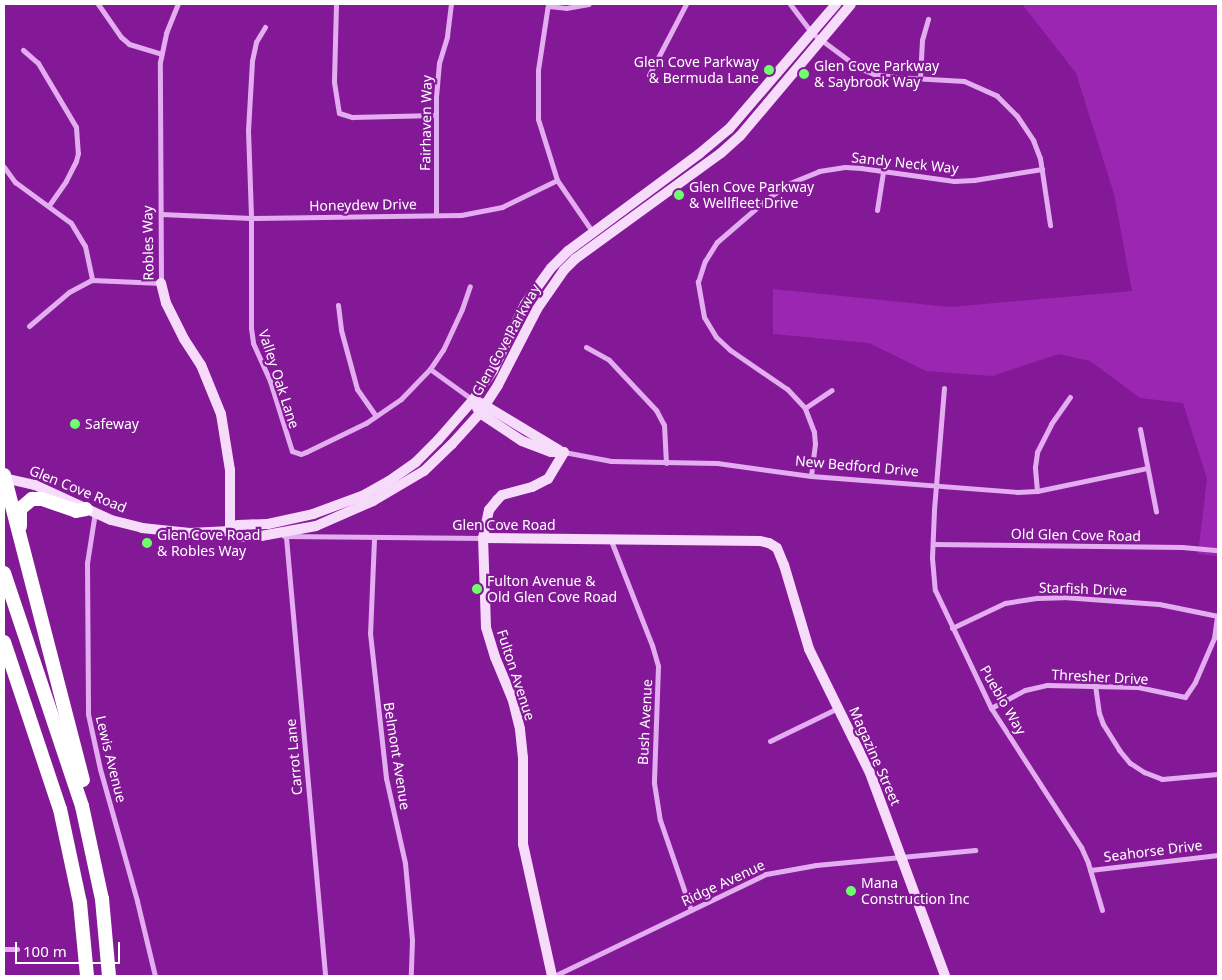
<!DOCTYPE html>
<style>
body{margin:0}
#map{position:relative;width:1222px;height:980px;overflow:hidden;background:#841997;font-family:"Noto Sans",sans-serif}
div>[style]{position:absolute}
.green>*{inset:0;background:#9a26b2}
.street>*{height:5px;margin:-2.5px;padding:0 2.5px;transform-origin:2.5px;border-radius:2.5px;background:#e5adf1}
.secondary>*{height:10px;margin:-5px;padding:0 5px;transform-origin:5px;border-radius:5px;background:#f7dbfb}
.highway>*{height:14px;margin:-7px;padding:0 7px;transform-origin:7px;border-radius:7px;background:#fff}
.dots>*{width:14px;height:14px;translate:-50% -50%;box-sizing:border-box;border:2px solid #841997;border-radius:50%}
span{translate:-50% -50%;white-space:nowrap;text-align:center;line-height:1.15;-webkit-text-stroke:4.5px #841997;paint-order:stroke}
.poi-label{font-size:14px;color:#fff}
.right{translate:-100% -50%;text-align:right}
.left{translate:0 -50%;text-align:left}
.street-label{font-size:14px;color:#fff}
.frame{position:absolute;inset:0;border:5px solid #fff;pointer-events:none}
.scale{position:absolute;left:15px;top:942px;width:105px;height:22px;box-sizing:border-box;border:2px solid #fff;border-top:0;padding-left:6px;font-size:15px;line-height:18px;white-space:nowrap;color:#fff;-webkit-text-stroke:4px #841997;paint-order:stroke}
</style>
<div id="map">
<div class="green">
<div style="clip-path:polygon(1022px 4px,1218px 4px,1218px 556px,1198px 554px,1207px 479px,1183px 403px,1140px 398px,1090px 361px,1059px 354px,992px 376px,926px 371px,869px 343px,773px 334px,773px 289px,950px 307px,1132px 291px,1114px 194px,1076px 73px)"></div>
</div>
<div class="street">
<div style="left:98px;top:4px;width:40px;rotate:55.1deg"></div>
<div style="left:121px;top:37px;width:11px;rotate:41deg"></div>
<div style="left:129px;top:44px;width:34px;rotate:17deg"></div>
<div style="left:336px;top:4px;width:78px;rotate:91.5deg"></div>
<div style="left:334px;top:82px;width:31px;rotate:81deg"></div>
<div style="left:339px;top:113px;width:14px;rotate:17deg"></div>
<div style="left:352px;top:117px;width:84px;rotate:-1.4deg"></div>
<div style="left:548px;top:4px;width:67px;rotate:98.6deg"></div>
<div style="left:538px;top:70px;width:49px;rotate:90deg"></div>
<div style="left:538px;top:119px;width:64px;rotate:72.7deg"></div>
<div style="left:557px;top:180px;width:65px;rotate:55.6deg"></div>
<div style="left:790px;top:4px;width:36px;rotate:53deg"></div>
<div style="left:812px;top:33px;width:59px;rotate:36.7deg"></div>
<div style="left:859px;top:68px;width:16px;rotate:22deg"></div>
<div style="left:874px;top:74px;width:21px;rotate:8deg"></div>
<div style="left:895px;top:77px;width:69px;rotate:3.3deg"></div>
<div style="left:964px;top:81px;width:36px;rotate:24deg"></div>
<div style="left:997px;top:96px;width:28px;rotate:45deg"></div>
<div style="left:1017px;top:116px;width:29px;rotate:56deg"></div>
<div style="left:1033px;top:140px;width:19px;rotate:69deg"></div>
<div style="left:1040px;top:158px;width:68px;rotate:81.5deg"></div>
<div style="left:548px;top:6px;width:18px;rotate:6deg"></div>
<div style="left:566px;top:8px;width:23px;rotate:-10deg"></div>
<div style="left:265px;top:27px;width:17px;rotate:121deg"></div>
<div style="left:256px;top:42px;width:19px;rotate:102deg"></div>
<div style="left:252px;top:61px;width:69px;rotate:93.3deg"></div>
<div style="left:248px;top:130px;width:88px;rotate:88deg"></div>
<div style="left:251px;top:218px;width:110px;rotate:90deg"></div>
<div style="left:251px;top:328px;width:15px;rotate:82deg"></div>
<div style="left:253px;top:343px;width:42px;rotate:65.9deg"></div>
<div style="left:270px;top:381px;width:73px;rotate:72.6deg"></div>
<div style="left:292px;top:451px;width:9px;rotate:18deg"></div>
<div style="left:301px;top:454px;width:5px;rotate:-22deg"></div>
<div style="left:306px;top:452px;width:67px;rotate:-25.8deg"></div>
<div style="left:366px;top:423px;width:42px;rotate:-34.4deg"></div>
<div style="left:401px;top:399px;width:42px;rotate:-46deg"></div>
<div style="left:430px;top:369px;width:23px;rotate:-56deg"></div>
<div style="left:443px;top:350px;width:45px;rotate:-65.1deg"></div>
<div style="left:462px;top:309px;width:24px;rotate:-71deg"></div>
<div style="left:23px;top:50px;width:20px;rotate:41deg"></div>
<div style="left:38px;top:63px;width:74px;rotate:59.3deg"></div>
<div style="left:76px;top:127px;width:26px;rotate:86deg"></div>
<div style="left:78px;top:153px;width:8px;rotate:104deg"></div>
<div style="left:76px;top:161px;width:22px;rotate:117deg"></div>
<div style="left:66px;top:181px;width:29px;rotate:125deg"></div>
<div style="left:649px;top:75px;width:80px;rotate:-62.5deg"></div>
<div style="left:920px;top:78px;width:38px;rotate:-87deg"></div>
<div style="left:922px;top:40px;width:22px;rotate:-74deg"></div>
<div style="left:4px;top:167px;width:19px;rotate:54deg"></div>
<div style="left:15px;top:182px;width:69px;rotate:36.2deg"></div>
<div style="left:71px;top:223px;width:27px;rotate:59deg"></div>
<div style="left:85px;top:246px;width:35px;rotate:78deg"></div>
<div style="left:877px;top:210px;width:39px;rotate:-81deg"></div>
<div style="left:161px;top:214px;width:90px;rotate:2.5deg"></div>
<div style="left:251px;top:218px;width:210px;rotate:-0.8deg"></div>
<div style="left:461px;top:215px;width:42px;rotate:-11deg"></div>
<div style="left:502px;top:207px;width:61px;rotate:-26.1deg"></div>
<div style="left:436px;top:215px;width:118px;rotate:-90deg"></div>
<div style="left:436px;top:97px;width:34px;rotate:-85deg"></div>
<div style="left:439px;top:63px;width:28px;rotate:-73deg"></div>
<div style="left:447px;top:36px;width:32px;rotate:-83deg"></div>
<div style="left:338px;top:305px;width:25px;rotate:83deg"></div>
<div style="left:341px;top:330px;width:61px;rotate:74.8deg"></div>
<div style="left:357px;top:389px;width:33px;rotate:55deg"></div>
<div style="left:29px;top:326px;width:52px;rotate:-40.4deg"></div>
<div style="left:69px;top:292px;width:26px;rotate:-28deg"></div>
<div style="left:92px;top:280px;width:69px;rotate:2.5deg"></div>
<div style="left:161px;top:283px;width:221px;rotate:-90.3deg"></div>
<div style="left:160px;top:62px;width:30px;rotate:-78deg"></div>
<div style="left:166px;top:33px;width:31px;rotate:-68deg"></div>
<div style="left:586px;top:347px;width:26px;rotate:29deg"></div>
<div style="left:609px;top:360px;width:69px;rotate:46.8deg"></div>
<div style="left:656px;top:410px;width:17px;rotate:62deg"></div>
<div style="left:664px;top:425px;width:38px;rotate:87deg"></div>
<div style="left:430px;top:369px;width:53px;rotate:35.8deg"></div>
<div style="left:944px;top:388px;width:122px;rotate:94.7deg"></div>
<div style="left:934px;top:510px;width:48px;rotate:92.4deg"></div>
<div style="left:932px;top:558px;width:32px;rotate:85deg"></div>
<div style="left:935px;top:590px;width:131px;rotate:64.6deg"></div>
<div style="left:991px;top:708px;width:166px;rotate:57.1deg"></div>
<div style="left:1081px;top:847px;width:17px;rotate:66deg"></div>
<div style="left:1088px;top:863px;width:49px;rotate:73.4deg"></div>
<div style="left:805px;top:408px;width:32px;rotate:-34deg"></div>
<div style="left:1140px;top:429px;width:84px;rotate:79deg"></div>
<div style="left:564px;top:452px;width:48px;rotate:10.8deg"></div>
<div style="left:611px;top:461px;width:106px;rotate:1.1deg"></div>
<div style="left:717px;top:463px;width:95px;rotate:7.9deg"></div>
<div style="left:811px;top:476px;width:207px;rotate:4.4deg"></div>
<div style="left:1017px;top:492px;width:20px;rotate:-3deg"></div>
<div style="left:1037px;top:491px;width:112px;rotate:-11.8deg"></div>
<div style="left:811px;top:476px;width:32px;rotate:-83deg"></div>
<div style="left:815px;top:444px;width:12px;rotate:-95deg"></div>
<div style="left:814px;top:432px;width:26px;rotate:-111deg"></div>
<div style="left:805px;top:408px;width:26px;rotate:-133deg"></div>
<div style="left:787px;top:389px;width:69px;rotate:-145.6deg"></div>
<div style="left:730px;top:350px;width:19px;rotate:-137deg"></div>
<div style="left:716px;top:337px;width:23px;rotate:-121deg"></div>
<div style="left:704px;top:317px;width:36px;rotate:-100deg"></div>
<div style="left:698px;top:282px;width:22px;rotate:-72deg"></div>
<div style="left:705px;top:261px;width:22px;rotate:-58deg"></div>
<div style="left:717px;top:242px;width:67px;rotate:-40.8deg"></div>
<div style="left:768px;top:198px;width:27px;rotate:-34deg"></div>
<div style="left:790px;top:183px;width:31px;rotate:-22deg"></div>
<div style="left:819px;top:171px;width:26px;rotate:-9deg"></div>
<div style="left:845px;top:167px;width:16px;rotate:4deg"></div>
<div style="left:861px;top:168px;width:94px;rotate:8deg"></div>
<div style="left:954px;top:181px;width:20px;rotate:-3deg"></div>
<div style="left:974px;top:180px;width:69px;rotate:-9.2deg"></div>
<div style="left:1037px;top:491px;width:24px;rotate:-95deg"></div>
<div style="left:1035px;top:467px;width:15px;rotate:-82deg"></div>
<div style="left:1037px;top:452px;width:31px;rotate:-63deg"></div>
<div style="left:1051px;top:424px;width:33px;rotate:-55deg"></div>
<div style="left:95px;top:512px;width:52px;rotate:98.9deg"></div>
<div style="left:87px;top:563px;width:151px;rotate:89.6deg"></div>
<div style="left:88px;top:714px;width:56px;rotate:77.7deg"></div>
<div style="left:100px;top:769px;width:137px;rotate:74.3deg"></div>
<div style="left:137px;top:901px;width:77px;rotate:76.5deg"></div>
<div style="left:284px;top:536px;width:199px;rotate:0.6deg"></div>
<div style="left:286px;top:537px;width:441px;rotate:84.9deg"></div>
<div style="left:610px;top:538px;width:115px;rotate:68.6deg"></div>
<div style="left:652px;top:645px;width:22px;rotate:74deg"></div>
<div style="left:658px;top:666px;width:117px;rotate:92deg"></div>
<div style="left:654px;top:783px;width:37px;rotate:81deg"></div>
<div style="left:660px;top:820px;width:95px;rotate:71deg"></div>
<div style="left:374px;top:539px;width:94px;rotate:92.4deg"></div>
<div style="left:370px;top:633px;width:146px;rotate:83.7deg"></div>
<div style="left:386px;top:778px;width:87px;rotate:77.4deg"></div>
<div style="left:405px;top:863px;width:77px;rotate:84.8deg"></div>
<div style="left:412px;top:940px;width:36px;rotate:92deg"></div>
<div style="left:933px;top:544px;width:249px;rotate:0.7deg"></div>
<div style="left:1182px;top:547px;width:36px;rotate:5deg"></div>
<div style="left:952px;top:628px;width:59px;rotate:-25.3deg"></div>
<div style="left:1005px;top:603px;width:33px;rotate:-9deg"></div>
<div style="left:1038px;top:598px;width:25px;rotate:-2deg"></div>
<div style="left:1063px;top:597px;width:96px;rotate:4.2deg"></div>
<div style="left:1159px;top:604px;width:60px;rotate:11.5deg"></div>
<div style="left:1095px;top:685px;width:28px;rotate:82deg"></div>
<div style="left:1099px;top:713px;width:12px;rotate:70deg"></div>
<div style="left:1103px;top:724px;width:31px;rotate:58deg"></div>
<div style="left:1119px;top:750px;width:17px;rotate:50deg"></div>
<div style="left:1130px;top:763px;width:17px;rotate:33deg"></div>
<div style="left:1144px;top:772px;width:19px;rotate:21deg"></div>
<div style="left:1162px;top:779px;width:56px;rotate:-5.1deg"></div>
<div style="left:991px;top:708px;width:38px;rotate:-28deg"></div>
<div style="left:1025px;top:690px;width:23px;rotate:-13deg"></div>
<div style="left:1047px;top:685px;width:91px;rotate:1.3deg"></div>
<div style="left:1138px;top:687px;width:48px;rotate:12deg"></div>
<div style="left:1185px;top:697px;width:18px;rotate:-56deg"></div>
<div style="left:1195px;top:682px;width:48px;rotate:-66.6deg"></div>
<div style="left:1214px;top:638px;width:22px;rotate:-82deg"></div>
<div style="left:770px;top:741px;width:76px;rotate:-25.9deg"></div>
<div style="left:1090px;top:870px;width:129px;rotate:-6.7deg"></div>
<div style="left:4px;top:949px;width:13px"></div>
<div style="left:554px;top:976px;width:235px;rotate:-25.7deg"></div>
<div style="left:766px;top:874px;width:51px;rotate:-10.2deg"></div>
<div style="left:816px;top:865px;width:160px;rotate:-5.4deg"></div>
</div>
<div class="secondary">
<div style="left:161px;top:283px;width:21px;rotate:76deg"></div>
<div style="left:166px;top:303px;width:40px;rotate:63.4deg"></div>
<div style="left:184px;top:339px;width:31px;rotate:57deg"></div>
<div style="left:201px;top:365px;width:53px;rotate:67.8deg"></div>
<div style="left:221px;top:414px;width:57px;rotate:80.9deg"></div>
<div style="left:230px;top:470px;width:61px;rotate:90deg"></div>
<div style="left:481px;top:403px;width:91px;rotate:31.1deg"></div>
<div style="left:477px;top:408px;width:6px;rotate:59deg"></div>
<div style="left:480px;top:413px;width:50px;rotate:33.7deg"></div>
<div style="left:522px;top:441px;width:31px;rotate:21deg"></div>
<div style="left:551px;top:452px;width:13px"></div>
<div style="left:4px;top:478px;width:32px;rotate:13deg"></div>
<div style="left:35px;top:485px;width:84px;rotate:24.7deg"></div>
<div style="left:111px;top:520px;width:32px;rotate:14deg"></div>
<div style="left:142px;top:528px;width:48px;rotate:5.9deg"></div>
<div style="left:190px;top:533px;width:40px;rotate:-2.9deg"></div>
<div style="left:230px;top:531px;width:10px;rotate:-37deg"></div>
<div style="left:238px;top:525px;width:30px;rotate:-2deg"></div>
<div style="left:268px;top:524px;width:46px;rotate:-12.5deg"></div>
<div style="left:313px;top:514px;width:52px;rotate:-20.2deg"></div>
<div style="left:362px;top:496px;width:31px;rotate:-29deg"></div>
<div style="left:389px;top:481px;width:33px;rotate:-35deg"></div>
<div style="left:416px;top:462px;width:31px;rotate:-45deg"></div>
<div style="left:438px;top:440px;width:53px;rotate:-48.8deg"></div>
<div style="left:473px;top:400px;width:36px;rotate:-56deg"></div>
<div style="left:493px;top:370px;width:73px;rotate:-64.1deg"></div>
<div style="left:525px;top:304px;width:44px;rotate:-54.2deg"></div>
<div style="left:551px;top:268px;width:24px;rotate:-45deg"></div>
<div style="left:568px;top:251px;width:163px;rotate:-36.5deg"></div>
<div style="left:699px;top:154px;width:39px;rotate:-40deg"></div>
<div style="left:729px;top:129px;width:165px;rotate:-49.4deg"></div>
<div style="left:230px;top:531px;width:11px;rotate:34deg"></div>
<div style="left:239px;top:537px;width:22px;rotate:-3deg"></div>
<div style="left:261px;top:536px;width:56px;rotate:-10.3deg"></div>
<div style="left:316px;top:526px;width:62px;rotate:-23.7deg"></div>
<div style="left:373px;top:501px;width:59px;rotate:-30.5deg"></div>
<div style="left:424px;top:471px;width:39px;rotate:-44deg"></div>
<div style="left:452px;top:444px;width:42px;rotate:-47.9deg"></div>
<div style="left:480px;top:413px;width:33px;rotate:-57deg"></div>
<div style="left:498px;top:385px;width:85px;rotate:-62.8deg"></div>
<div style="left:537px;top:309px;width:47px;rotate:-55.3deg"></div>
<div style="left:564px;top:270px;width:16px;rotate:-45deg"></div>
<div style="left:575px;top:259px;width:180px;rotate:-36deg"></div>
<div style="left:721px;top:153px;width:25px;rotate:-42deg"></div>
<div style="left:740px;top:136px;width:172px;rotate:-49.9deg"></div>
<div style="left:483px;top:538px;width:277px;rotate:0.6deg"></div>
<div style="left:760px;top:541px;width:9px;rotate:13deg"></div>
<div style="left:769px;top:543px;width:9px;rotate:32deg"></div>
<div style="left:777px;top:548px;width:18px;rotate:68deg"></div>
<div style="left:784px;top:565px;width:88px;rotate:73.4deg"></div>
<div style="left:809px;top:649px;width:138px;rotate:63.8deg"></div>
<div style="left:870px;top:773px;width:216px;rotate:69.7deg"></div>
<div style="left:552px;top:976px;width:135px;rotate:-102.4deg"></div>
<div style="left:523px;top:844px;width:86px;rotate:-90deg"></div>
<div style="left:523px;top:758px;width:29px;rotate:-96deg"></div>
<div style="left:520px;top:729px;width:32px;rotate:-104deg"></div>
<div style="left:512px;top:698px;width:44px;rotate:-112.5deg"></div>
<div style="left:495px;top:657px;width:31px;rotate:-107deg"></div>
<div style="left:486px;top:627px;width:89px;rotate:-91.9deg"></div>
<div style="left:483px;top:538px;width:29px;rotate:-78deg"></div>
<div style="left:489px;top:510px;width:13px;rotate:-51deg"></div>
<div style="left:497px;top:500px;width:7px;rotate:-45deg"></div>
<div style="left:502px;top:495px;width:31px;rotate:-15deg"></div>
<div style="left:532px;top:487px;width:18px;rotate:-27deg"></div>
<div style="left:548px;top:479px;width:31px;rotate:-59deg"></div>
</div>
<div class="highway">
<div style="left:4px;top:475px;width:315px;rotate:75.5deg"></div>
<div style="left:20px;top:526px;width:17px;rotate:-90deg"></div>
<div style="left:20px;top:509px;width:16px;rotate:-40deg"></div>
<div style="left:32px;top:499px;width:10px"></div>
<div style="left:42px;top:499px;width:36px;rotate:19deg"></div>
<div style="left:76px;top:511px;width:10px;rotate:-11deg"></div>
<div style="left:4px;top:573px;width:246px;rotate:71.5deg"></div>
<div style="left:82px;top:806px;width:95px;rotate:77.9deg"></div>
<div style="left:102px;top:899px;width:77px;rotate:84.8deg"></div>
<div style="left:4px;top:642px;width:176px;rotate:71.5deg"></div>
<div style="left:60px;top:809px;width:96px;rotate:78deg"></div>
<div style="left:80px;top:903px;width:73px;rotate:84.5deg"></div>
</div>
<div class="dots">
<div style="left:769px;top:70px;background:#6dff6c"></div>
<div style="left:804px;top:74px;background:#6dff6c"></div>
<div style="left:679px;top:195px;background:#6dff6c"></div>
<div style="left:75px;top:424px;background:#6dff6c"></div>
<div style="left:147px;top:543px;background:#6dff6c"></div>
<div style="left:477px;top:589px;background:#6dff6c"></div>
<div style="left:851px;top:891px;background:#6dff6c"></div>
</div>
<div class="poi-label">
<span class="right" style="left:759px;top:70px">Glen Cove Parkway<br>&amp; Bermuda Lane</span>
<span class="left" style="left:814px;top:74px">Glen Cove Parkway<br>&amp; Saybrook Way</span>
<span class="left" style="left:689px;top:195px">Glen Cove Parkway<br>&amp; Wellfleet Drive</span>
<span class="left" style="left:85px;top:424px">Safeway</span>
<span class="left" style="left:157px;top:543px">Glen Cove Road<br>&amp; Robles Way</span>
<span class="left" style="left:487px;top:589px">Fulton Avenue &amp;<br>Old Glen Cove Road</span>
<span class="left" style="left:861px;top:891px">Mana<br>Construction Inc</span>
</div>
<div class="street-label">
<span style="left:426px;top:123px;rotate:-89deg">Fairhaven Way</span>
<span style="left:905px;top:163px;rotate:6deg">Sandy Neck Way</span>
<span style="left:363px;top:205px;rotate:-1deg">Honeydew Drive</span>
<span style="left:148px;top:243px;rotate:-91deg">Robles Way</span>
<span style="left:506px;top:340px;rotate:-61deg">Glen Cove Parkway</span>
<span style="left:279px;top:379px;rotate:72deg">Valley Oak Lane</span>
<span style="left:857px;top:466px;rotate:5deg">New Bedford Drive</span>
<span style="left:78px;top:489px;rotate:22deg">Glen Cove Road</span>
<span style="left:504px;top:525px">Glen Cove Road</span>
<span style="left:1076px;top:535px;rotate:1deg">Old Glen Cove Road</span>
<span style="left:1083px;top:589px;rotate:2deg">Starfish Drive</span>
<span style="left:516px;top:675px;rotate:72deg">Fulton Avenue</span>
<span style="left:1100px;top:677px;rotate:3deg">Thresher Drive</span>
<span style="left:1003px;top:700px;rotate:60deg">Pueblo Way</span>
<span style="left:645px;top:722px;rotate:-87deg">Bush Avenue</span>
<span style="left:397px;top:756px;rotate:81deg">Belmont Avenue</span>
<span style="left:875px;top:756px;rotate:66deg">Magazine Street</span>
<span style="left:294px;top:757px;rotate:-95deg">Carrot Lane</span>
<span style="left:111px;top:759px;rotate:76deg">Lewis Avenue</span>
<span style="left:1153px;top:851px;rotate:-7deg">Seahorse Drive</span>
<span style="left:723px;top:883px;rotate:-25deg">Ridge Avenue</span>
</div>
<div class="frame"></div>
<div class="scale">100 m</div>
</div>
